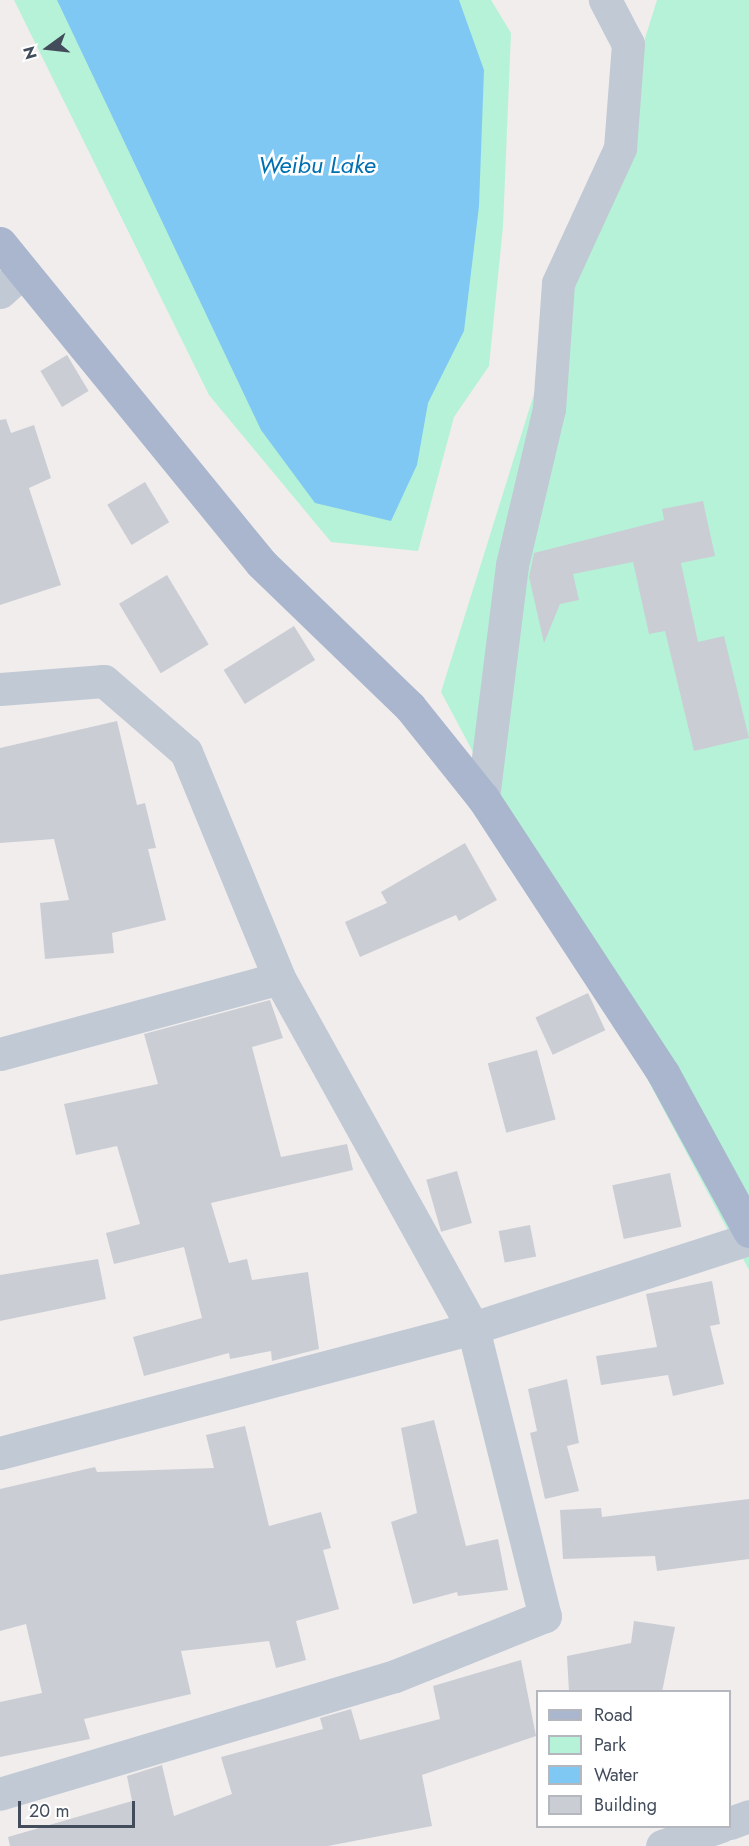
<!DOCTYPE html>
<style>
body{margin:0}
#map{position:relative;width:749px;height:1846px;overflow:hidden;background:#f0edec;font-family:Jost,sans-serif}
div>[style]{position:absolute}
.green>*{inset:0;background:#b6f2d7}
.water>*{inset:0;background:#7fc8f3}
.building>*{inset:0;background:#cbcdd5;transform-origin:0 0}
.minor>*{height:33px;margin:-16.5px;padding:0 16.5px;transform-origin:16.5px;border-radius:16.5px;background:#c1c9d5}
.major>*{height:33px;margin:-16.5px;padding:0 16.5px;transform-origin:16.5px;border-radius:16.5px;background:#a9b6ce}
span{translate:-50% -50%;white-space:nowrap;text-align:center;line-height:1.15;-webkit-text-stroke:5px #fff;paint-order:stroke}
.water-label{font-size:24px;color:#0170b1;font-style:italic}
.legend{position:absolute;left:536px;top:1690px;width:195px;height:138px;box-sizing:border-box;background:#fff;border:2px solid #b4b7bd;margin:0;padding:8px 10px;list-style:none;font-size:18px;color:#434c5b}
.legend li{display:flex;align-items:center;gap:12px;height:30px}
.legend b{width:30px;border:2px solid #b4b7bd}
.north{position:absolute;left:18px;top:18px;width:60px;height:60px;-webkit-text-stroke:4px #fff;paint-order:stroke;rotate:255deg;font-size:16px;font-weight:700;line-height:24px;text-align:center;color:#434c5b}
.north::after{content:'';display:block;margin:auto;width:21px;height:27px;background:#434c5b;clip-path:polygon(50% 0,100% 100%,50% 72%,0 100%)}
.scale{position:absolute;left:18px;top:1801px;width:117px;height:27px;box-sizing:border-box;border:3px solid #434c5b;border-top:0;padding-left:8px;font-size:18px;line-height:21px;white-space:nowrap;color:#434c5b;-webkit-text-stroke:4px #fff;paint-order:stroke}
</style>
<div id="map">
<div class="green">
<div style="clip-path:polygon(14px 0,491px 0,511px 33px,503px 226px,489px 366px,454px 417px,418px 551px,331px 542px,209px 395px)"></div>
<div style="clip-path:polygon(657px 0,749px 0,749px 1270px,441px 692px)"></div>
</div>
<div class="water">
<div style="clip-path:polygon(57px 0,459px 0,484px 70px,479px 206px,464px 331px,428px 403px,417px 465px,391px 521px,315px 503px,261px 430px)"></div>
</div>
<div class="building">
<div style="left:67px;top:355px;width:42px;height:31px;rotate:59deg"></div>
<div style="clip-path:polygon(6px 419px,11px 433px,34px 425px,51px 478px,29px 488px,61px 585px,0 605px,0 420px)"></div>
<div style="left:145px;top:482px;width:47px;height:44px;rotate:59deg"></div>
<div style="clip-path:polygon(703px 501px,715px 556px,681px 563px,698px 642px,724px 636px,749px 738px,694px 751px,665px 631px,649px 634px,633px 562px,573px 574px,579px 600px,560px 604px,544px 643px,529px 577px,534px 553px,664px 520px,662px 509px)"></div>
<div style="left:167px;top:575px;width:81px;height:56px;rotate:59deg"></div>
<div style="left:294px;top:626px;width:40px;height:83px;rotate:58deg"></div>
<div style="clip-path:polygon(117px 721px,137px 805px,145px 803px,156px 848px,148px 849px,166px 920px,112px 933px,114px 953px,45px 959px,40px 903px,69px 900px,54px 839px,0 843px,0 748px)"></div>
<div style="clip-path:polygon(465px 843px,497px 900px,459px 921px,456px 915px,360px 957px,345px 922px,387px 903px,381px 892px)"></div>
<div style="left:588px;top:993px;width:41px;height:58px;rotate:65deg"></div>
<div style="clip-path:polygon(270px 1000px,283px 1038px,252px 1047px,281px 1157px,347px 1144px,353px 1170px,211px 1203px,229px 1263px,247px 1259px,252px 1280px,308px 1272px,319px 1349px,272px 1361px,271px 1351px,230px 1359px,229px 1353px,144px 1376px,133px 1337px,202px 1318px,184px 1247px,114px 1264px,106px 1233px,140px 1224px,117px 1146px,76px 1155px,64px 1104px,158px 1084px,144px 1034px)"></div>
<div style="left:537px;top:1050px;width:72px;height:51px;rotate:75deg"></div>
<div style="left:457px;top:1171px;width:54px;height:32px;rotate:74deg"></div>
<div style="left:670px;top:1173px;width:55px;height:59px;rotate:78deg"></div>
<div style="left:530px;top:1225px;width:32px;height:32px;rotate:79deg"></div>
<div style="clip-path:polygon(98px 1259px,106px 1299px,0 1321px,0 1275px)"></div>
<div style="clip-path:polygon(712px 1281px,720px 1324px,710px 1326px,724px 1384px,673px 1396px,668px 1375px,601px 1385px,596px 1356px,657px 1347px,646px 1294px)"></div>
<div style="clip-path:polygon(567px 1379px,579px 1443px,567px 1446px,579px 1491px,545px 1499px,530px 1433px,537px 1431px,528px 1389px)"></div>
<div style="clip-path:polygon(434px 1420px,466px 1546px,498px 1539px,508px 1590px,458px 1596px,457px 1592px,413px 1604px,391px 1522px,417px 1513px,401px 1428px)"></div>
<div style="clip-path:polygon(245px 1426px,269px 1526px,321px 1512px,331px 1548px,323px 1550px,339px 1609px,296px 1621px,306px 1660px,276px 1668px,269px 1641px,181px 1651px,191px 1694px,84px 1719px,90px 1739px,0 1757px,0 1702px,42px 1693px,26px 1624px,0 1631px,0 1489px,95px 1467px,97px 1472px,214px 1468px,206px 1435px)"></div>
<div style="clip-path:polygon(749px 1499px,749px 1559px,657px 1571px,655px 1556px,563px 1559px,560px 1510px,601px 1508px,602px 1517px)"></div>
<div style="clip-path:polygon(634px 1621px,675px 1627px,662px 1692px,569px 1692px,567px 1656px,631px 1643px)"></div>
<div style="clip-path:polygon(521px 1660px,536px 1736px,422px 1775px,432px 1826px,328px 1846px,10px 1846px,8px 1837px,132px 1801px,127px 1776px,162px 1765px,174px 1816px,232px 1794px,221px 1757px,323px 1729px,320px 1718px,351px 1709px,360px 1740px,440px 1719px,433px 1686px)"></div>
</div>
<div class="minor">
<div style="left:0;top:292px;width:30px;rotate:-42deg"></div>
<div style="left:0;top:689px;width:104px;rotate:-4.4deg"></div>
<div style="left:104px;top:681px;width:108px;rotate:40.9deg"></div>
<div style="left:186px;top:752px;width:244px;rotate:67.6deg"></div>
<div style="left:279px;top:978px;width:400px;rotate:61deg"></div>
<div style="left:473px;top:1328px;width:297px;rotate:76deg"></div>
<div style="left:545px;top:1616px;width:162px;rotate:158.2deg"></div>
<div style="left:395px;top:1676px;width:412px;rotate:163.4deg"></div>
<div style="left:483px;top:798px;width:235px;rotate:-82.9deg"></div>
<div style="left:512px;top:565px;width:160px;rotate:-76.7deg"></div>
<div style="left:549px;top:409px;width:126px;rotate:-85.9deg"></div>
<div style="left:558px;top:283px;width:149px;rotate:-65.3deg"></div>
<div style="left:620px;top:148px;width:104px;rotate:-85.6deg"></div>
<div style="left:628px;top:44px;width:50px;rotate:-117.6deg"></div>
<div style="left:0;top:1054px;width:289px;rotate:-15.2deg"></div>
<div style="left:0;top:1453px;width:489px;rotate:-14.8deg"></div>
<div style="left:473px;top:1328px;width:290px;rotate:-17.9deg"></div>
<div style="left:730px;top:1823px;width:20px;rotate:-20deg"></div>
<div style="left:662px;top:1846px;width:62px;rotate:-18.7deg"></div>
</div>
<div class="major">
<div style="left:0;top:243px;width:413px;rotate:50.8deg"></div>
<div style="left:261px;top:563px;width:207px;rotate:44deg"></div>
<div style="left:410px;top:707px;width:117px;rotate:51.3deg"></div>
<div style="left:483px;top:798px;width:329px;rotate:56.8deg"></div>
<div style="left:663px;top:1073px;width:180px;rotate:61.4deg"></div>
</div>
<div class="water-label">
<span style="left:317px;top:165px">Weibu Lake</span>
</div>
<ul class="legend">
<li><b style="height:8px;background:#a9b6ce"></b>Road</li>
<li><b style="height:16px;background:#b6f2d7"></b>Park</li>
<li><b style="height:16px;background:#7fc8f3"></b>Water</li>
<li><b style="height:16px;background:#cbcdd5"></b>Building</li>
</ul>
<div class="north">N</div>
<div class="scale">20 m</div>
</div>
